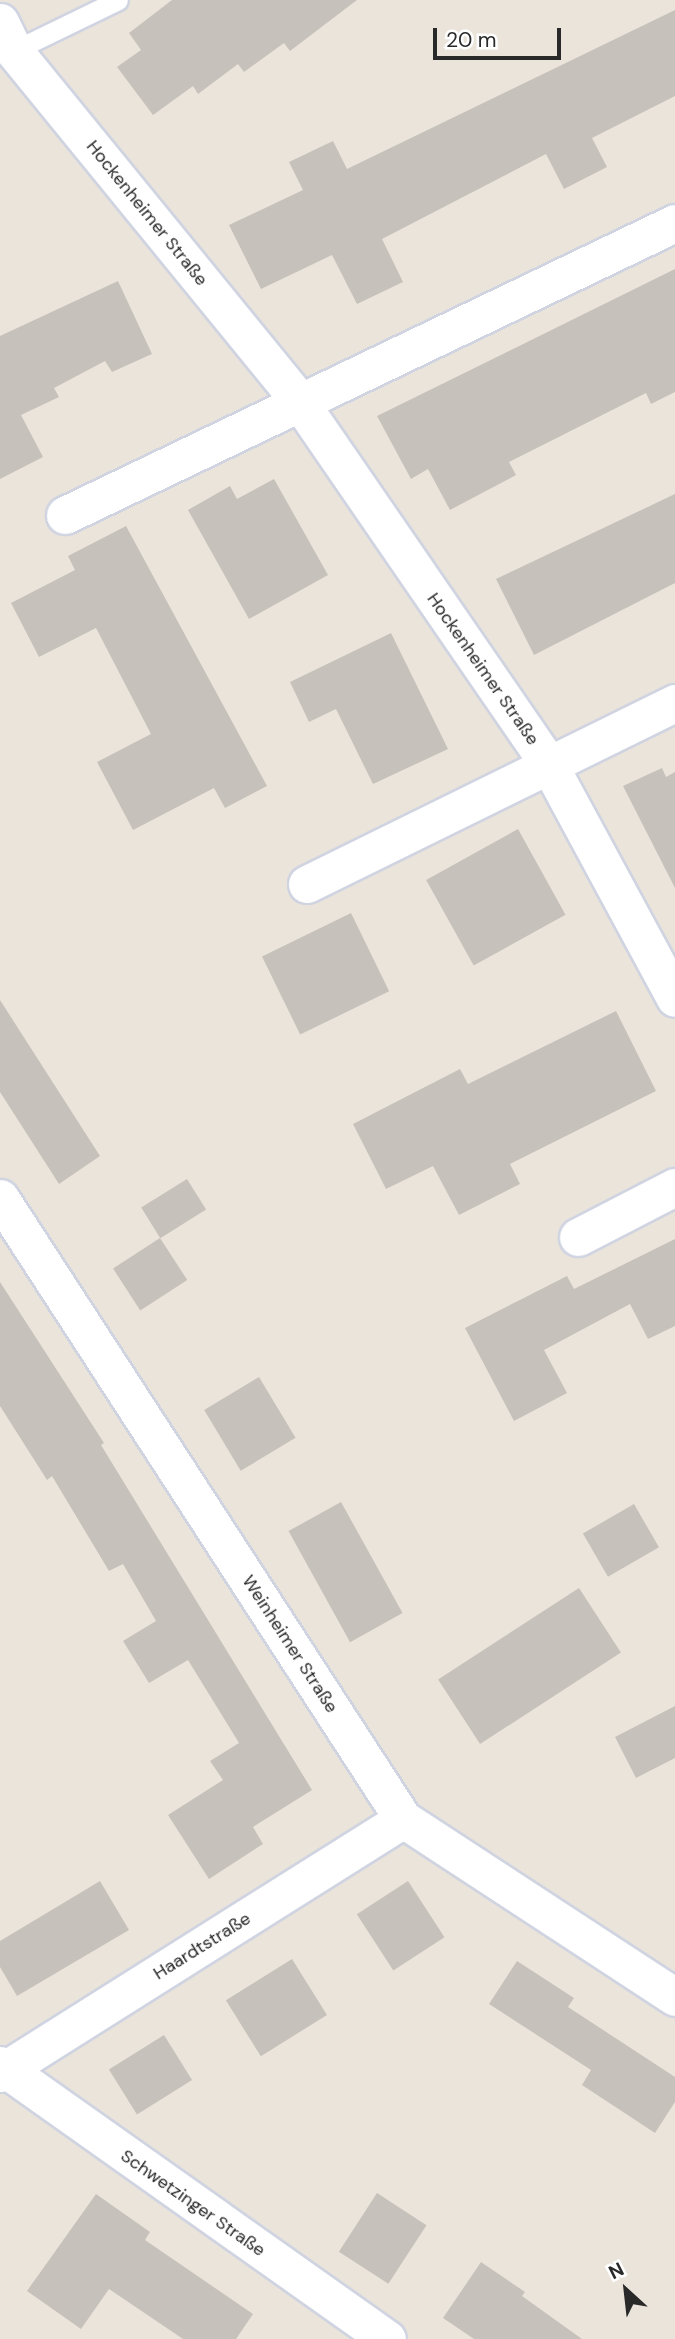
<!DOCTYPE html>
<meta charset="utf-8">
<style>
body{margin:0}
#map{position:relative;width:675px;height:2339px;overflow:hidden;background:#ebe4db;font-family:"DM Sans",sans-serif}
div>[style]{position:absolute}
.building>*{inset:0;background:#c6c1bb;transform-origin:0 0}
.roads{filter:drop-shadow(2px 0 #d0d4e1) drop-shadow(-2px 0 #d0d4e1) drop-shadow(0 2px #d0d4e1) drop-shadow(0 -2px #d0d4e1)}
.service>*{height:19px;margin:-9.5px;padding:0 9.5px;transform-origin:9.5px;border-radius:9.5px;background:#fff}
.minor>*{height:37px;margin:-18.5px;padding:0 18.5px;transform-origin:18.5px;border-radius:18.5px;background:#fff}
span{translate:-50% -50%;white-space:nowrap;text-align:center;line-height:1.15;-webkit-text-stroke:6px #fff;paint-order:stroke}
.street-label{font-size:18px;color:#292929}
.north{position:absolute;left:591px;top:2255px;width:70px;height:70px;-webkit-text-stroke:5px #fff;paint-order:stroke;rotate:333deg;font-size:19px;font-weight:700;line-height:28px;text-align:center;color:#292929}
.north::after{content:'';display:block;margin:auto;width:24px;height:32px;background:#292929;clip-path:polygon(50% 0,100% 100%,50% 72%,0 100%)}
.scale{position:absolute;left:433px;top:28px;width:128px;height:32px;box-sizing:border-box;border:4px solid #292929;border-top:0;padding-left:9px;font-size:21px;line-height:24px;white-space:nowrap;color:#292929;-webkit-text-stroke:5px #fff;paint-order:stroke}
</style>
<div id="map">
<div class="building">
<div style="clip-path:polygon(172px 0,357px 0,290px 51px,284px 43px,244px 72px,238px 64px,198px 94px,193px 86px,153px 115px,117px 67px,141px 50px,129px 33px)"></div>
<div style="clip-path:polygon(675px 10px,675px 96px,592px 138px,607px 167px,564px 189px,546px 154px,382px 239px,403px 282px,357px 304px,332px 255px,261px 289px,229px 225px,303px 190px,289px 162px,333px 141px,347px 169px)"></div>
<div style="clip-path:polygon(675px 269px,675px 392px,651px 404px,646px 393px,509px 462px,516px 475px,450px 510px,428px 469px,411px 479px,377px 416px)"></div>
<div style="clip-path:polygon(118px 281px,152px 354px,112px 372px,105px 361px,54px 388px,59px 397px,21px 415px,43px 457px,0 479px,0 336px)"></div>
<div style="clip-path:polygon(274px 479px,328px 575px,249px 619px,188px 510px,230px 486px,237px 499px)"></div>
<div style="clip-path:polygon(675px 494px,675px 583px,534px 655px,496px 579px)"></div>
<div style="clip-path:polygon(126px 526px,267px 786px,225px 808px,214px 788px,133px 830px,97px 762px,151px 734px,96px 628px,39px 657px,11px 603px,75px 570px,68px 556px)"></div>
<div style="clip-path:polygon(391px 633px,448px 749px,373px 784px,336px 709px,309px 722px,290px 682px)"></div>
<div style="clip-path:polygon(662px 768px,666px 777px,675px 772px,675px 888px,623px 786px)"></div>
<div style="left:518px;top:829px;width:98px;height:105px;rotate:61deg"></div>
<div style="left:351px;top:913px;width:87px;height:99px;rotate:64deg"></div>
<div style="clip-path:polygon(0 1000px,100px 1156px,59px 1184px,0 1092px)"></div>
<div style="clip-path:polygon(616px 1011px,656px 1091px,510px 1164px,520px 1184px,459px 1215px,433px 1166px,386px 1189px,353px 1124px,460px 1069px,468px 1084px)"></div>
<div style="left:187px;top:1179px;width:36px;height:54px;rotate:58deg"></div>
<div style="left:160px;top:1238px;width:50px;height:56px;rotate:57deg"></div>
<div style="clip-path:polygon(675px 1239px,675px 1326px,648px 1339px,630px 1304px,544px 1350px,567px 1393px,514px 1421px,465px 1328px,567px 1276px,574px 1289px)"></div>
<div style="clip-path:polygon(0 1282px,104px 1443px,101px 1445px,312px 1790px,253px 1827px,263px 1844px,209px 1879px,168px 1815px,223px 1780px,210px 1761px,239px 1743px,188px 1660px,149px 1683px,123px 1641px,156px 1621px,123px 1564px,109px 1571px,52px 1476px,47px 1480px,0 1406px)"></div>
<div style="left:259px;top:1377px;width:71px;height:64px;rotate:59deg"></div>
<div style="left:341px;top:1502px;width:127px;height:60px;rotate:61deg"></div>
<div style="left:634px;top:1504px;width:50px;height:59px;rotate:60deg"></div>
<div style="left:579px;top:1588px;width:77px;height:168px;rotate:57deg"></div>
<div style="clip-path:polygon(675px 1706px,675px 1758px,636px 1778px,615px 1737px)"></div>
<div style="clip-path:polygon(100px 1881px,129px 1930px,17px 1996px,0 1967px,0 1941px)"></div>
<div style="left:408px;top:1881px;width:67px;height:61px;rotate:57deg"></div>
<div style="left:292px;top:1959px;width:66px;height:78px;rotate:58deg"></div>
<div style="clip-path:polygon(517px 1961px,574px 1998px,568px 2007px,675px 2077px,675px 2102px,655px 2133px,582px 2085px,591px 2070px,489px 2004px)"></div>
<div style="left:164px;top:2035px;width:53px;height:65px;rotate:58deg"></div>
<div style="left:377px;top:2193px;width:59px;height:70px;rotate:33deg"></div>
<div style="clip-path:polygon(96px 2194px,150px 2232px,145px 2240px,253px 2314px,236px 2339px,183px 2339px,109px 2289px,81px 2329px,27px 2291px)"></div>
<div style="clip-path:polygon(481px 2262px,525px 2292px,522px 2296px,582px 2339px,474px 2339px,443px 2318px)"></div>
</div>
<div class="roads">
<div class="service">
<div style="left:9px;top:53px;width:121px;rotate:-25.9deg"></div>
</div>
<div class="minor">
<div style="left:0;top:22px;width:32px;rotate:64deg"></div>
<div style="left:14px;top:51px;width:451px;rotate:50.8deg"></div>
<div style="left:299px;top:401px;width:439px;rotate:55.5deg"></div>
<div style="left:548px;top:763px;width:267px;rotate:61.6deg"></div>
<div style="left:65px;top:515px;width:676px;rotate:-25.58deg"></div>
<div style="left:307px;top:884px;width:410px;rotate:-26.2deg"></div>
<div style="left:0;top:1198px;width:740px;rotate:57.02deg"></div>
<div style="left:403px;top:1819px;width:325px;rotate:33.2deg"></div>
<div style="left:578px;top:1237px;width:109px;rotate:-27.3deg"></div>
<div style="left:0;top:2065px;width:474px;rotate:35.3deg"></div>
<div style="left:0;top:2073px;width:476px;rotate:-32.2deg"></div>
</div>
</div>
<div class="street-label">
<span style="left:147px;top:213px;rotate:51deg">Hockenheimer Straße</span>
<span style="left:483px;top:669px;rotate:55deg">Hockenheimer Straße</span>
<span style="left:290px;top:1644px;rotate:57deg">Weinheimer Straße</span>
<span style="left:202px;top:1946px;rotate:-32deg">Haardtstraße</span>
<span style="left:193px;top:2203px;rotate:35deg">Schwetzinger Straße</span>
</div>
<div class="north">N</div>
<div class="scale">20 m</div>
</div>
